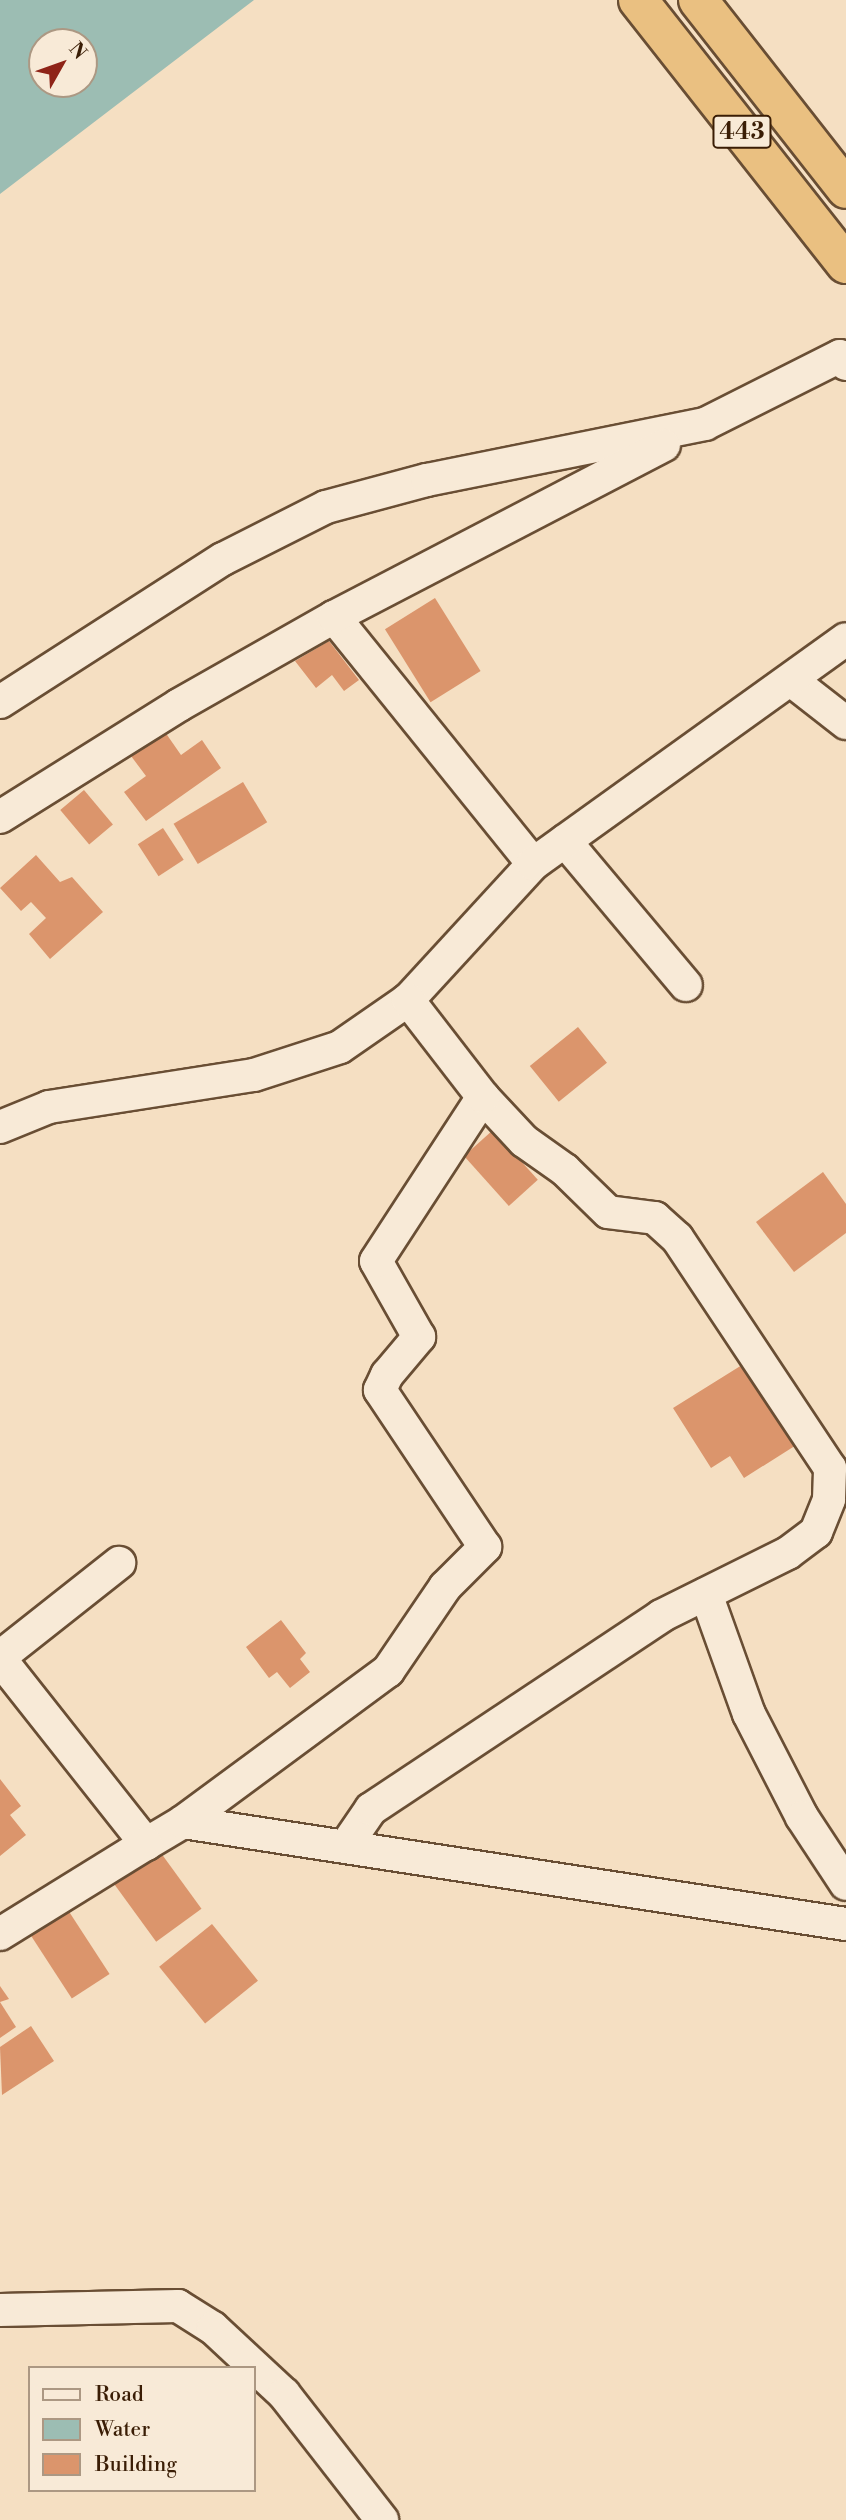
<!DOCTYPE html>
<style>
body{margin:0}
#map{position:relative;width:846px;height:2520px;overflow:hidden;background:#f5dfc2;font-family:"Libre Bodoni",serif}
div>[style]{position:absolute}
.water>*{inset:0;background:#9cbdb3}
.building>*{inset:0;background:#db956c;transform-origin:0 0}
.roads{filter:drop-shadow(2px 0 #694e34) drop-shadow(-2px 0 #694e34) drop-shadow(0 2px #694e34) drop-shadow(0 -2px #694e34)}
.minor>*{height:32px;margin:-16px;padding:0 16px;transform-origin:16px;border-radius:16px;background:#f8ead7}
.trunk>*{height:38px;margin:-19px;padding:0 19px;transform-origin:19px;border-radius:19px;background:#eac081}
span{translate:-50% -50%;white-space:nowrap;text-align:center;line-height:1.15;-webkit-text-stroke:5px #f8ead7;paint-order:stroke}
.shield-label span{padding:2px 5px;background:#f8ead7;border:2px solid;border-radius:5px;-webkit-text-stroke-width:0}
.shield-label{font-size:23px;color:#3a1d05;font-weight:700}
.legend{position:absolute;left:28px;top:2366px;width:228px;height:126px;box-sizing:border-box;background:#f8ead7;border:2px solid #ac9883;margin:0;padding:9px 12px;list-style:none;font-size:21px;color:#3a1d05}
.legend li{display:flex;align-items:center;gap:14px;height:35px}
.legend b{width:35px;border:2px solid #ac9883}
.north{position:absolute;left:28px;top:28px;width:70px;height:70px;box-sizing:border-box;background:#f8ead7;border:2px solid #ac9883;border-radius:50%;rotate:50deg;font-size:19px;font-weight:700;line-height:28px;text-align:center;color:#3a1d05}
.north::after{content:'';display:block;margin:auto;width:24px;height:32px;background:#8f2418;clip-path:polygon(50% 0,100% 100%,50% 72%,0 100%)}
</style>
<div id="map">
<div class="water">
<div style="clip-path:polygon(evenodd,0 0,254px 0,0 194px,0 0,42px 42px,84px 42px,84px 84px,42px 84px,42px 42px)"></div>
</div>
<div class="building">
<div style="left:435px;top:598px;width:86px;height:59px;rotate:58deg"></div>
<div style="clip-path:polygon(329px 641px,359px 680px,344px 691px,332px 675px,316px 688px,295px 661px)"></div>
<div style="clip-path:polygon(165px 732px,181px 755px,202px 740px,221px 768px,146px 821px,124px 792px,146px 776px,131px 756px)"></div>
<div style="left:243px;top:782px;width:47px;height:81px;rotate:59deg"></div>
<div style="left:84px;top:790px;width:45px;height:31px;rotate:50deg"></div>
<div style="left:163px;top:828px;width:38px;height:30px;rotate:57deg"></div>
<div style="clip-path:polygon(36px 855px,60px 882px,72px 877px,103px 912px,50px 959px,29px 934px,46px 918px,31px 902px,21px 911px,0 888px)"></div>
<div style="left:578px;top:1027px;width:46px;height:62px;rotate:51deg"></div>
<div style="left:493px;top:1130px;width:67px;height:39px;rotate:48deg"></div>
<div style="clip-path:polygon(823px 1172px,846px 1204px,846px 1233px,794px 1272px,756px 1222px)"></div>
<div style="clip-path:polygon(750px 1360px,801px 1442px,744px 1478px,730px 1456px,711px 1468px,673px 1408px)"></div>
<div style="clip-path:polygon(281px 1620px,306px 1653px,300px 1659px,310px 1672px,290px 1688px,277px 1672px,269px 1678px,246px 1647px)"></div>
<div style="clip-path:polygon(0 1779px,21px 1806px,10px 1815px,26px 1835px,0 1856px)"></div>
<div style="left:158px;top:1849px;width:74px;height:56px;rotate:54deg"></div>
<div style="left:66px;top:1907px;width:80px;height:45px;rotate:57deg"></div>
<div style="left:212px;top:1924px;width:73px;height:68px;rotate:51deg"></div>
<div style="clip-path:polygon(0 1986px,9px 1999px,0 2002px)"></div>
<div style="clip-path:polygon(0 2002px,16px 2027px,0 2038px)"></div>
<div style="clip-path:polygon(31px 2026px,54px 2061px,2px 2095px,0 2047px)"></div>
</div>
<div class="roads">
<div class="minor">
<div style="left:334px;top:617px;width:317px;rotate:51.1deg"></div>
<div style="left:791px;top:680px;width:70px;rotate:38deg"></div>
<div style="left:0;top:702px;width:265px;rotate:-32.7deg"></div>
<div style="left:223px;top:559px;width:115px;rotate:-26.8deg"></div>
<div style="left:326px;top:507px;width:105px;rotate:-15deg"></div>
<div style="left:427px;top:480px;width:284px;rotate:-11.4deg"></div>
<div style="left:705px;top:424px;width:151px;rotate:-26.7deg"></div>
<div style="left:840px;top:356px;width:10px;rotate:53deg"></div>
<div style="left:0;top:817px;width:211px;rotate:-32deg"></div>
<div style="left:179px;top:705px;width:178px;rotate:-29.6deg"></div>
<div style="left:334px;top:617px;width:372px;rotate:-27.5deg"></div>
<div style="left:565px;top:841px;width:188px;rotate:50deg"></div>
<div style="left:0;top:1127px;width:53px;rotate:-22.2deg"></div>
<div style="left:49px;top:1107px;width:207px;rotate:-8.9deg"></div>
<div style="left:254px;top:1075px;width:90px;rotate:-18deg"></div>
<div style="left:340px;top:1047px;width:83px;rotate:-34.7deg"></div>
<div style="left:408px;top:1000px;width:185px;rotate:-47.4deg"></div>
<div style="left:533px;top:864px;width:385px;rotate:-35.7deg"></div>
<div style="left:706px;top:1594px;width:127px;rotate:70.3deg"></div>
<div style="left:749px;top:1714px;width:116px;rotate:62.8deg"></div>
<div style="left:802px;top:1817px;width:80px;rotate:56.7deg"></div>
<div style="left:0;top:1657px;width:152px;rotate:-38.3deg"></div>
<div style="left:0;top:1659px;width:236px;rotate:51.7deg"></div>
<div style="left:146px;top:1844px;width:43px;rotate:-30.7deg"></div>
<div style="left:183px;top:1822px;width:671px;rotate:8.75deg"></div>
<div style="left:183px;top:1822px;width:255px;rotate:-36.4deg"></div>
<div style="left:388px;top:1671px;width:102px;rotate:-55.8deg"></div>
<div style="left:445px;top:1587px;width:57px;rotate:-45deg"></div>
<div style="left:485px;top:1547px;width:189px;rotate:-123.8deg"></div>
<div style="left:380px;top:1390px;width:17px;rotate:-65deg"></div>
<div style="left:387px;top:1375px;width:50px;rotate:-49.9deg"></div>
<div style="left:419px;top:1337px;width:87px;rotate:-119.5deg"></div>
<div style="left:376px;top:1261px;width:196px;rotate:-56.9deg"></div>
<div style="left:345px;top:1847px;width:46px;rotate:-55.6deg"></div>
<div style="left:371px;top:1809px;width:348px;rotate:-33.6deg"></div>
<div style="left:661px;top:1616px;width:142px;rotate:-26.4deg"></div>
<div style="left:788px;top:1553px;width:35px;rotate:-37deg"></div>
<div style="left:816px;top:1532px;width:35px;rotate:-68deg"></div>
<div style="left:829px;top:1499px;width:31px;rotate:-88deg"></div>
<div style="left:830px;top:1468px;width:276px;rotate:-123.6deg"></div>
<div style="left:677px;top:1238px;width:30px;rotate:-138deg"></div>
<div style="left:655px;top:1218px;width:47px;rotate:-172.7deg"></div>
<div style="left:608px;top:1212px;width:60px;rotate:-135.7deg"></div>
<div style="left:565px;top:1170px;width:50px;rotate:-144.7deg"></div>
<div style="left:524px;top:1141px;width:60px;rotate:-133deg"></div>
<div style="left:483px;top:1097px;width:123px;rotate:-127.7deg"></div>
<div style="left:0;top:1934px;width:172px;rotate:-31.7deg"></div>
<div style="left:0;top:2310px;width:178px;rotate:-1.3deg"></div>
<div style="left:178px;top:2306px;width:41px;rotate:32.2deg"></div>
<div style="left:213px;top:2328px;width:97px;rotate:42.9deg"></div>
<div style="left:284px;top:2394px;width:160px;rotate:52.1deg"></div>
</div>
<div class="trunk">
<div style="left:638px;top:0;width:336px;rotate:51.8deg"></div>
<div style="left:698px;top:0;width:240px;rotate:51.9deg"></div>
</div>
</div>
<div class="shield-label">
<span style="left:742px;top:132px">443</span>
</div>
<ul class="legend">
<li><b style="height:9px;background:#f8ead7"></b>Road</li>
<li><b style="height:19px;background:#9cbdb3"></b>Water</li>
<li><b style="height:19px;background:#db956c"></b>Building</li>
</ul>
<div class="north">N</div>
</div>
